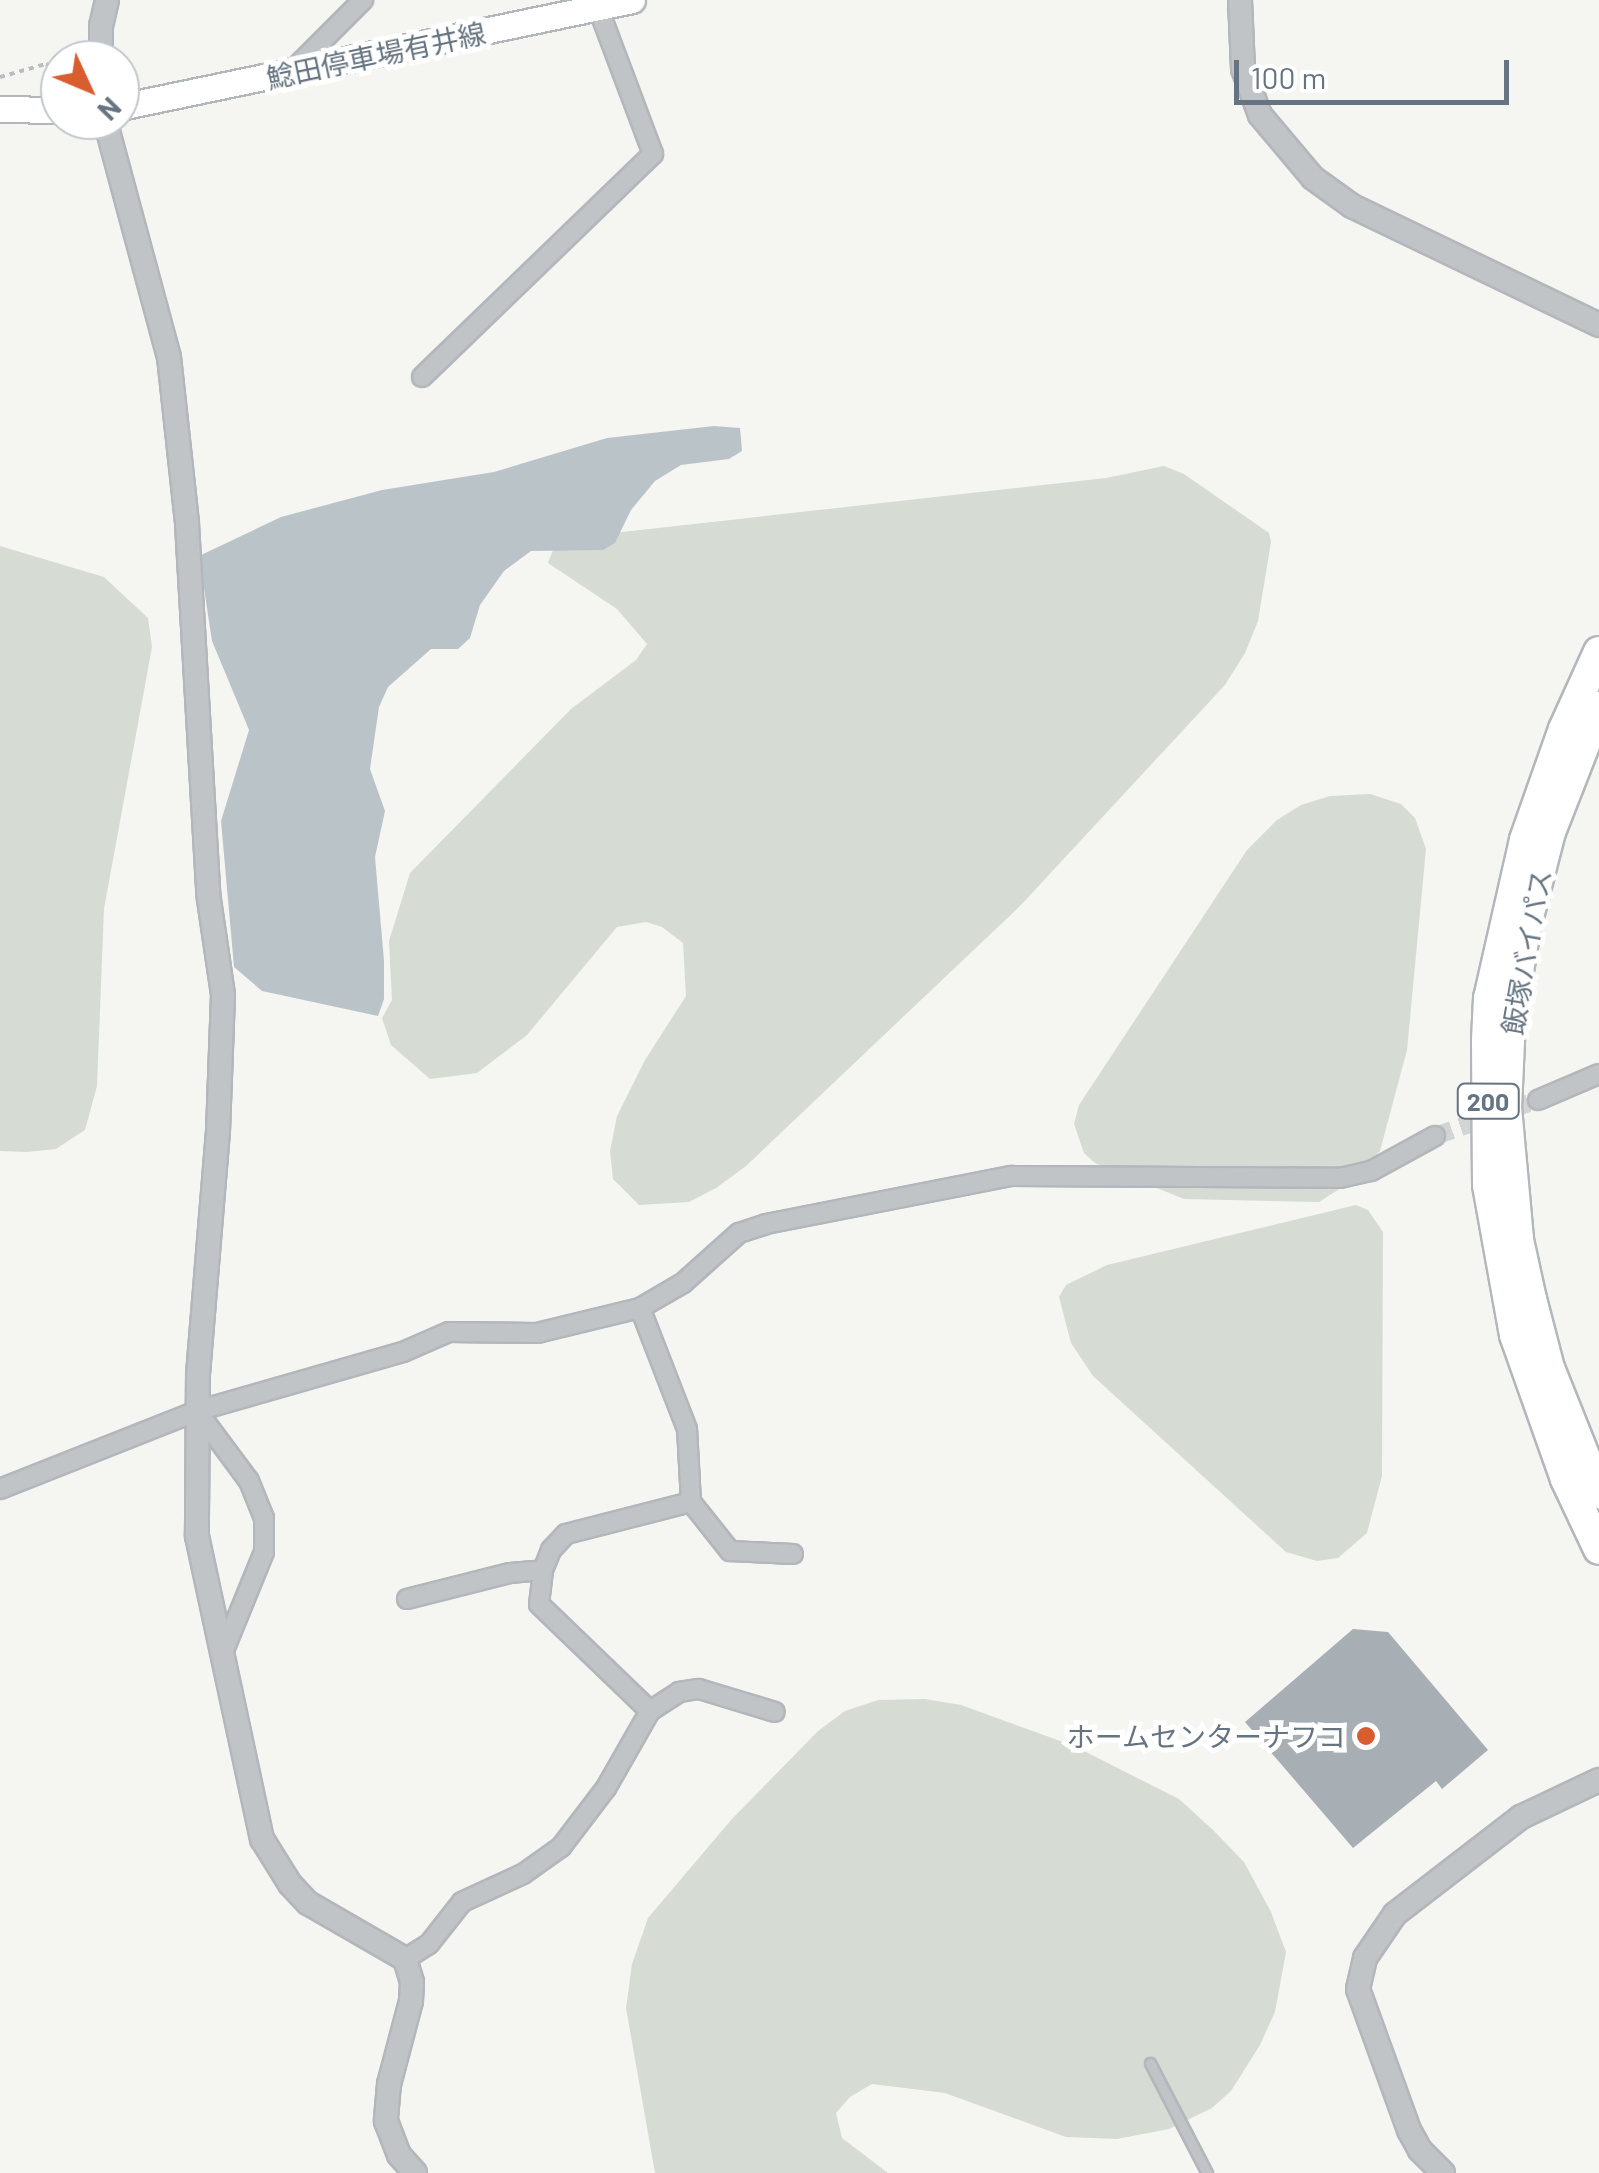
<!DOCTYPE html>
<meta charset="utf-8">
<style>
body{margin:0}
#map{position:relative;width:1599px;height:2173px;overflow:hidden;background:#f5f5f2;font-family:Barlow,"Noto Sans JP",sans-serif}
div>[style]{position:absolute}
.green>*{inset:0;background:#d6dcd3}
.water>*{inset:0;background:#bac4c8}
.building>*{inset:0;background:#a8afb4}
.minor-tunnel>*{height:18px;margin-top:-9px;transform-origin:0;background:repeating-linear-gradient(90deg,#d1d5d6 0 18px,transparent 0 27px)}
.path>*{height:4px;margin-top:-2px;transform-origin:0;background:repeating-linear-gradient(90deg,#babcbe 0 5px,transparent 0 10px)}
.roads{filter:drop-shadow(2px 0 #b3b7bb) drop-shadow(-2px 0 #b3b7bb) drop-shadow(0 2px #b3b7bb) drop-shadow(0 -2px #b3b7bb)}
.service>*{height:9px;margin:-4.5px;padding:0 4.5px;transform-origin:4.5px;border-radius:4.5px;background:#c0c4c7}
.minor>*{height:18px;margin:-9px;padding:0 9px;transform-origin:9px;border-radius:9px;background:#c0c4c7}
.tertiary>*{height:22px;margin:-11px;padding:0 11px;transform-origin:11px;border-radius:11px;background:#c0c4c7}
.secondary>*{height:25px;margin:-12.5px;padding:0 12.5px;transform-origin:12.5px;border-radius:12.5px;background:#fff}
.trunk>*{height:30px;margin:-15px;padding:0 15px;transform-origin:15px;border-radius:15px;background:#fff}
.dots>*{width:28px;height:28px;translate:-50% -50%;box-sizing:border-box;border:5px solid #fff;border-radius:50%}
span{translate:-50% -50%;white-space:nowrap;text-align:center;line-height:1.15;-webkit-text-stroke:10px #fff;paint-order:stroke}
.shield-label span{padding:2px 8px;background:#fff;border:2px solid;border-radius:8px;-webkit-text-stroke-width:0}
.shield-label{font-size:25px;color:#667481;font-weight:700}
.street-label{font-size:28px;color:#667481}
.poi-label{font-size:28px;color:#667481}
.right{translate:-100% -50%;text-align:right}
.north{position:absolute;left:40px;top:40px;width:100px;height:100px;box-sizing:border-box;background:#fff;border:2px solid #c2c7cd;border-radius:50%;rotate:134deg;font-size:28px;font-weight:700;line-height:40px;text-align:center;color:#667481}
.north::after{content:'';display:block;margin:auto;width:35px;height:45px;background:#d85e2f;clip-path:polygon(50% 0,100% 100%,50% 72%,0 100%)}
.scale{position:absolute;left:1234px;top:60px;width:275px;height:45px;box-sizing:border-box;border:5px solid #667481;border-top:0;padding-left:12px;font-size:30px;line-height:35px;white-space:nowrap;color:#667481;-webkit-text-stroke:8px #fff;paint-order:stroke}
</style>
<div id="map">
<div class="green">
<div style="clip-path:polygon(1164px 466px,1184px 474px,1269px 533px,1271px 542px,1258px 621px,1245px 653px,1225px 685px,1020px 906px,746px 1166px,716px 1188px,689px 1202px,639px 1205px,613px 1179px,610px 1151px,617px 1116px,645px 1060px,686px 996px,683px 943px,662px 927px,646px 922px,617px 927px,527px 1035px,477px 1073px,430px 1079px,391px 1045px,382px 1018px,392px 1000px,389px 941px,410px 873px,571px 709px,636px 660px,647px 644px,617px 609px,548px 563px,555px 545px,568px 538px,1106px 478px)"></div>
<div style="clip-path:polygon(0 546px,104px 577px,148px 618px,152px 647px,104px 909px,97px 1086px,85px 1130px,56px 1149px,27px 1152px,0 1151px)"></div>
<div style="clip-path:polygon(1370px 794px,1401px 804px,1415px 818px,1426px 849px,1407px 1050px,1380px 1151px,1352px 1181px,1319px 1202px,1184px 1199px,1095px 1163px,1084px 1153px,1074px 1124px,1079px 1105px,1247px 850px,1277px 820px,1301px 805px,1330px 796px)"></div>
<div style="clip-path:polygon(1356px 1205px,1368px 1210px,1383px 1232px,1382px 1476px,1367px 1533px,1338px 1558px,1317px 1561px,1286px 1552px,1093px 1376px,1071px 1343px,1059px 1297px,1066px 1285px,1107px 1265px)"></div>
<div style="clip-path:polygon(925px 1699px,961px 1705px,1074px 1746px,1179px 1799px,1213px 1830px,1244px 1862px,1271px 1912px,1286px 1952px,1275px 2012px,1260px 2045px,1231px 2091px,1212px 2108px,1169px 2129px,1117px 2139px,1066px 2137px,945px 2093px,872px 2084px,850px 2097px,836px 2113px,842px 2138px,888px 2173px,655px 2173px,626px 2008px,632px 1964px,648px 1918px,731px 1820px,818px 1731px,845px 1711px,878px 1700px)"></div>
</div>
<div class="water">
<div style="clip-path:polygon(714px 426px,740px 428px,742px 451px,729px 459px,681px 465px,655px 481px,631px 510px,615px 543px,603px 550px,531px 551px,504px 571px,480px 605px,470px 638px,458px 649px,431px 649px,388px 687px,379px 707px,370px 769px,385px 811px,375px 857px,384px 961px,384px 999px,378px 1016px,262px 991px,234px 967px,221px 821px,249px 730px,212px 641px,199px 556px,281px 517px,382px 490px,494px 472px,607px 438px)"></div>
</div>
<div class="building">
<div style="clip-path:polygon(1353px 1629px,1388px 1632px,1488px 1750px,1442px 1789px,1436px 1781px,1353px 1848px,1245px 1722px)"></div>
</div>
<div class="minor-tunnel">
<div style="left:1435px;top:1136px;width:109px;rotate:-19.3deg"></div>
</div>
<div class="path">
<div style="left:0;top:77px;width:48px;rotate:-15.8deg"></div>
<div style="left:46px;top:64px;width:15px;rotate:20deg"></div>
</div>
<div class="roads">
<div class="service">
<div style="left:1150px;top:2063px;width:124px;rotate:62.6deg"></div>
</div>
<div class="minor">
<div style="left:294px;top:69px;width:98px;rotate:-45deg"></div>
<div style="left:422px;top:377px;width:321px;rotate:-44deg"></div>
<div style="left:653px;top:154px;width:156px;rotate:-110.6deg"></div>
<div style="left:1538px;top:1100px;width:66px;rotate:-23.1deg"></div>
<div style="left:197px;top:1411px;width:87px;rotate:53.4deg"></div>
<div style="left:249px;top:1481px;width:40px;rotate:68deg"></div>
<div style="left:264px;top:1518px;width:34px;rotate:90deg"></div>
<div style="left:264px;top:1552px;width:111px;rotate:112.2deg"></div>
<div style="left:0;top:1489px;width:212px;rotate:-21.6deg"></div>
<div style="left:197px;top:1411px;width:214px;rotate:-16deg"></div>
<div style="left:403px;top:1352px;width:50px;rotate:-23.5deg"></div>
<div style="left:449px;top:1332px;width:88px;rotate:0.7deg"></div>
<div style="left:537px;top:1333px;width:106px;rotate:-13.6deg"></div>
<div style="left:640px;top:1308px;width:50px;rotate:-30.2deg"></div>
<div style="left:683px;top:1283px;width:75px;rotate:-41.8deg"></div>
<div style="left:739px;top:1233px;width:28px;rotate:-18deg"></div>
<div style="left:766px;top:1224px;width:250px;rotate:-11.1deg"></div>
<div style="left:1011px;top:1176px;width:329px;rotate:0.3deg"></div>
<div style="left:1340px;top:1178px;width:32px;rotate:-13deg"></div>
<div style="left:1371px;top:1171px;width:73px;rotate:-28.7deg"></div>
<div style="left:691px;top:1502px;width:63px;rotate:51.5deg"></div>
<div style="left:730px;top:1551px;width:63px;rotate:2.7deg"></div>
<div style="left:407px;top:1599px;width:106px;rotate:-14.2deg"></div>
<div style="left:510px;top:1573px;width:33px;rotate:-5deg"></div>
<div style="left:650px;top:1711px;width:35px;rotate:-33deg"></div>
<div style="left:679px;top:1692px;width:20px;rotate:-9deg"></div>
<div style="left:699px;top:1689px;width:79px;rotate:16.8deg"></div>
<div style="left:405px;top:1959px;width:28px;rotate:-32deg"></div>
<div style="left:429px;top:1944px;width:53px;rotate:-51.8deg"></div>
<div style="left:462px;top:1902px;width:67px;rotate:-24.7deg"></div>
<div style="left:523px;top:1874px;width:47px;rotate:-35.4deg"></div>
<div style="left:561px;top:1847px;width:74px;rotate:-52.7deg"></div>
<div style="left:606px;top:1788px;width:89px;rotate:-60.3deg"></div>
<div style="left:650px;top:1711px;width:154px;rotate:-136.1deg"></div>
<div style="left:539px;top:1604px;width:34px;rotate:-83deg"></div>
<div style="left:543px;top:1570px;width:22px;rotate:-68deg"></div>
<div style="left:551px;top:1550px;width:22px;rotate:-47deg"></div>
<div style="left:566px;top:1534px;width:129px;rotate:-14.4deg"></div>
<div style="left:691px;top:1502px;width:73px;rotate:-93.1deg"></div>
<div style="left:687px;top:1429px;width:130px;rotate:-111.2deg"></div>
</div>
<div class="tertiary">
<div style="left:1240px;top:0;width:69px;rotate:87.5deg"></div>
<div style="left:1243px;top:69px;width:49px;rotate:69.7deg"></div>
<div style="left:1260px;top:115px;width:82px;rotate:49.9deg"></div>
<div style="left:1313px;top:178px;width:48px;rotate:35.7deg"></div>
<div style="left:1352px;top:206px;width:274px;rotate:25.7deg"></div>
<div style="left:101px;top:60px;width:34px;rotate:-90deg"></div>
<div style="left:101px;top:26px;width:27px;rotate:-77deg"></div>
<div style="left:105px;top:120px;width:245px;rotate:74.9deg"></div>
<div style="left:169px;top:357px;width:168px;rotate:83.8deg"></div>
<div style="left:187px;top:524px;width:370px;rotate:86.7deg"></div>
<div style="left:208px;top:893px;width:103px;rotate:81.6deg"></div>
<div style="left:223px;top:995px;width:136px;rotate:92.1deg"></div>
<div style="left:218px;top:1131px;width:245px;rotate:94.7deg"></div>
<div style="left:198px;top:1375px;width:161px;rotate:90.4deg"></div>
<div style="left:197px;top:1536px;width:310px;rotate:77.9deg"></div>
<div style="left:262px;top:1839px;width:53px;rotate:58.1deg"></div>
<div style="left:290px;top:1884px;width:26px;rotate:47deg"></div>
<div style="left:308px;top:1903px;width:112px;rotate:30deg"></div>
<div style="left:405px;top:1959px;width:24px;rotate:73deg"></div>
<div style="left:412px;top:1982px;width:19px;rotate:93deg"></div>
<div style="left:411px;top:2001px;width:86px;rotate:104.8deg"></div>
<div style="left:389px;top:2084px;width:37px;rotate:95deg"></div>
<div style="left:386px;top:2121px;width:36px;rotate:69deg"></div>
<div style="left:399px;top:2155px;width:24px;rotate:48deg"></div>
<div style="left:1443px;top:2173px;width:33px;rotate:-135deg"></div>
<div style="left:1420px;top:2150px;width:23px;rotate:-119deg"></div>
<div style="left:1409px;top:2130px;width:150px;rotate:-109.9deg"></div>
<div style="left:1358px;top:1989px;width:32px;rotate:-77deg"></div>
<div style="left:1365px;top:1958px;width:53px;rotate:-55.7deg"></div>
<div style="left:1395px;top:1914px;width:159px;rotate:-37.6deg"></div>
<div style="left:1521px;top:1817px;width:86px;rotate:-25.4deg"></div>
</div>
<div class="secondary">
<div style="left:120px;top:107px;width:523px;rotate:-11.8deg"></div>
<div style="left:0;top:109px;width:60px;rotate:1deg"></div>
</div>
<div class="trunk">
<div style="left:1599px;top:652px;width:85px;rotate:114.4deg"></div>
<div style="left:1564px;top:729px;width:118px;rotate:109.4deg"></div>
<div style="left:1525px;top:840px;width:162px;rotate:102.8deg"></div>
<div style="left:1489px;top:998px;width:43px;rotate:92.7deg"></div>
<div style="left:1487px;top:1041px;width:144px;rotate:89.6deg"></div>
<div style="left:1488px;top:1185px;width:152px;rotate:79.8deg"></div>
<div style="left:1515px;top:1335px;width:153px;rotate:70.5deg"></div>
<div style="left:1566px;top:1479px;width:77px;rotate:64.8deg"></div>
<div style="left:1599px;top:707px;width:134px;rotate:111.4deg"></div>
<div style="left:1550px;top:832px;width:100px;rotate:104.5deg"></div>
<div style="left:1525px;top:929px;width:92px;rotate:99.4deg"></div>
<div style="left:1510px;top:1020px;width:87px;rotate:92.6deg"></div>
<div style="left:1506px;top:1107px;width:134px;rotate:84.8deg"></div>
<div style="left:1518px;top:1240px;width:60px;rotate:77.6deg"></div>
<div style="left:1531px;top:1299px;width:71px;rotate:75.4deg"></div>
<div style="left:1549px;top:1368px;width:135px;rotate:68.2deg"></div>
</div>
</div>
<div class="dots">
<div style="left:1366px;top:1736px;background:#d85e2f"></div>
</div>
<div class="shield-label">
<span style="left:1488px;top:1101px">200</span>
</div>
<div class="street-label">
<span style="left:376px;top:55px;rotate:-12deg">鯰田停車場有井線</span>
<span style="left:1526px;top:952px;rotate:-80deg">飯塚バイパス</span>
</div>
<div class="poi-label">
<span class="right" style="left:1346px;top:1736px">ホームセンターナフコ</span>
</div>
<div class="north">N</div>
<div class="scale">100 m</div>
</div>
